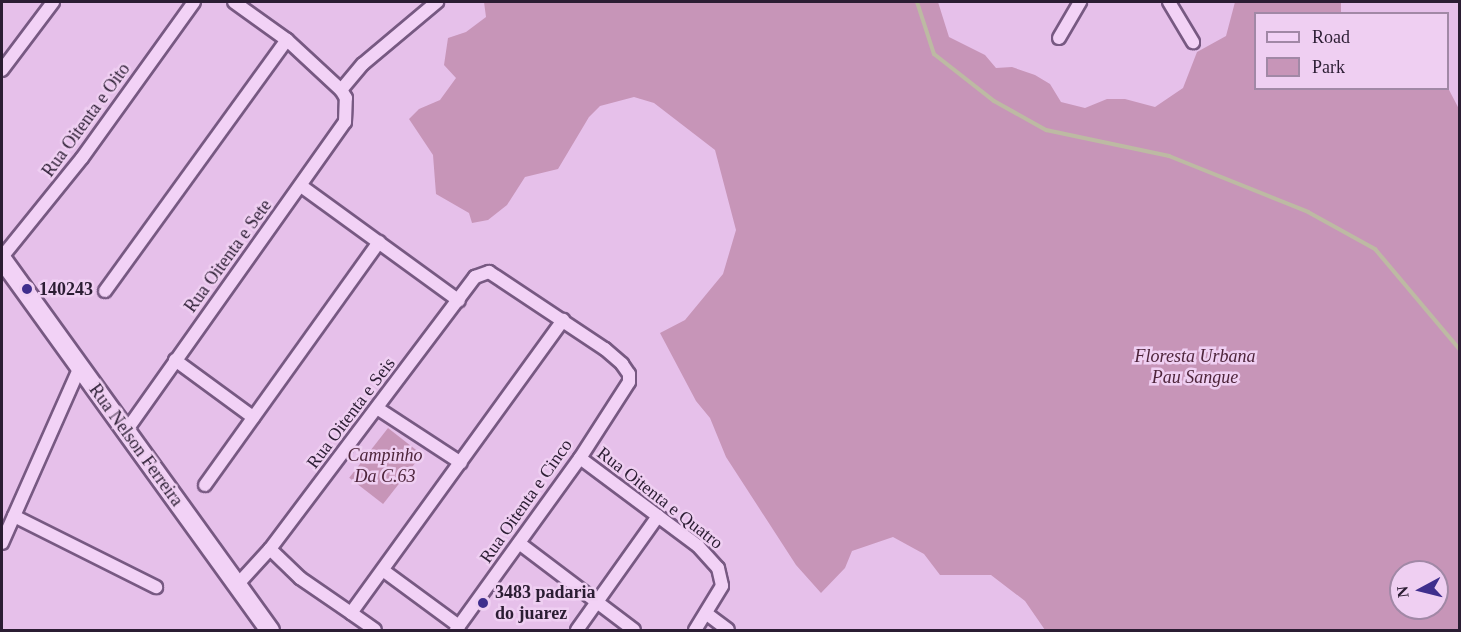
<!DOCTYPE html>
<style>
body{margin:0}
#map{position:relative;width:1461px;height:632px;overflow:hidden;background:#e6c0ea;font-family:Georgia,serif}
div>[style]{position:absolute}
.green>*{inset:0;background:#c795b8;transform-origin:0 0}
.stream>*{height:4px;margin:-2px;padding:0 2px;transform-origin:2px;border-radius:2px;background:#bdbaa3}
.roads{filter:drop-shadow(2px 0 #775982) drop-shadow(-2px 0 #775982) drop-shadow(0 2px #775982) drop-shadow(0 -2px #775982)}
.street>*{height:12px;margin:-6px;padding:0 6px;transform-origin:6px;border-radius:6px;background:#f2d2f6}
.secondary>*{height:18px;margin:-9px;padding:0 9px;transform-origin:9px;border-radius:9px;background:#f2d2f6}
.dots>*{width:16px;height:16px;translate:-50% -50%;box-sizing:border-box;border:3px solid #efcff2;border-radius:50%}
span{translate:-50% -50%;white-space:nowrap;text-align:center;line-height:1.15;-webkit-text-stroke:5px #efcff2;paint-order:stroke}
.street-label{font-size:18px;color:#2b1d33}
.poi-label{font-size:18px;color:#2b1d33;font-weight:700}
.left{translate:0 -50%;text-align:left}
.park-label{font-size:18px;color:#4e253b;font-style:italic}
.frame{position:absolute;inset:0;border:3px solid #2b1d33;pointer-events:none}
.legend{position:absolute;left:1254px;top:12px;width:195px;height:78px;box-sizing:border-box;background:#efcff2;border:2px solid #a188a6;margin:0;padding:8px 10px;list-style:none;font-size:18px;color:#2b1d33}
.legend li{display:flex;align-items:center;gap:12px;height:30px}
.legend b{width:30px;border:2px solid #a188a6}
.north{position:absolute;left:1389px;top:560px;width:60px;height:60px;box-sizing:border-box;background:#efcff2;border:2px solid #a188a6;border-radius:50%;rotate:263deg;font-size:16px;font-weight:700;line-height:24px;text-align:center;color:#2b1d33}
.north::after{content:'';display:block;margin:auto;width:21px;height:27px;background:#3f2e8d;clip-path:polygon(50% 0,100% 100%,50% 72%,0 100%)}
</style>
<div id="map">
<div class="green">
<div style="clip-path:polygon(evenodd,484px 2px,938px 2px,949px 37px,985px 55px,996px 68px,1012px 67px,1035px 75px,1050px 84px,1061px 102px,1085px 108px,1107px 99px,1125px 99px,1155px 107px,1183px 88px,1197px 52px,1226px 36px,1235px 2px,1341px 2px,1341px 13px,1256px 14px,1256px 88px,1448px 88px,1459px 109px,1459px 630px,1045px 630px,1025px 601px,991px 575px,940px 575px,924px 554px,893px 537px,852px 551px,845px 568px,821px 593px,796px 565px,726px 457px,710px 418px,696px 401px,660px 333px,685px 320px,723px 274px,736px 230px,715px 150px,654px 103px,634px 97px,600px 106px,589px 117px,558px 169px,525px 177px,507px 205px,488px 220px,472px 223px,469px 213px,436px 194px,433px 155px,409px 119px,419px 109px,440px 100px,456px 78px,444px 65px,448px 38px,466px 32px,486px 17px,484px 2px,1401px 572px,1437px 572px,1437px 608px,1401px 608px,1401px 572px)"></div>
<div style="left:388px;top:428px;width:43px;height:63px;rotate:38deg"></div>
</div>
<div class="stream">
<div style="left:917px;top:2px;width:55px;rotate:71.9deg"></div>
<div style="left:934px;top:54px;width:76px;rotate:38.1deg"></div>
<div style="left:994px;top:101px;width:60px;rotate:29.1deg"></div>
<div style="left:1046px;top:130px;width:126px;rotate:11.9deg"></div>
<div style="left:1169px;top:156px;width:150px;rotate:21.9deg"></div>
<div style="left:1308px;top:212px;width:77px;rotate:28.9deg"></div>
<div style="left:1375px;top:249px;width:132px;rotate:49.9deg"></div>
</div>
<div class="roads">
<div class="street">
<div style="left:1169px;top:2px;width:47px;rotate:59deg"></div>
<div style="left:1059px;top:38px;width:42px;rotate:-59.7deg"></div>
<div style="left:2px;top:70px;width:85px;rotate:-53.1deg"></div>
<div style="left:341px;top:90px;width:34px;rotate:-50deg"></div>
<div style="left:363px;top:64px;width:97px;rotate:-40deg"></div>
<div style="left:301px;top:186px;width:195px;rotate:36deg"></div>
<div style="left:2px;top:257px;width:127px;rotate:-51.1deg"></div>
<div style="left:82px;top:158px;width:192px;rotate:-54.3deg"></div>
<div style="left:105px;top:291px;width:310px;rotate:-54.1deg"></div>
<div style="left:175px;top:360px;width:97px;rotate:36.2deg"></div>
<div style="left:377px;top:408px;width:100px;rotate:33.2deg"></div>
<div style="left:126px;top:431px;width:379px;rotate:-54.7deg"></div>
<div style="left:345px;top:122px;width:24px;rotate:-88deg"></div>
<div style="left:346px;top:98px;width:9px;rotate:-122deg"></div>
<div style="left:341px;top:90px;width:74px;rotate:-137.2deg"></div>
<div style="left:287px;top:40px;width:65px;rotate:-144.4deg"></div>
<div style="left:580px;top:458px;width:147px;rotate:36.7deg"></div>
<div style="left:698px;top:546px;width:30px;rotate:48deg"></div>
<div style="left:718px;top:568px;width:18px;rotate:77deg"></div>
<div style="left:722px;top:586px;width:52px;rotate:121.5deg"></div>
<div style="left:205px;top:485px;width:299px;rotate:-54.4deg"></div>
<div style="left:14px;top:516px;width:159px;rotate:26.6deg"></div>
<div style="left:2px;top:543px;width:193px;rotate:-66.1deg"></div>
<div style="left:519px;top:543px;width:144px;rotate:37.1deg"></div>
<div style="left:270px;top:549px;width:42px;rotate:44deg"></div>
<div style="left:300px;top:578px;width:62px;rotate:34.5deg"></div>
<div style="left:351px;top:613px;width:362px;rotate:-54.1deg"></div>
<div style="left:384px;top:571px;width:93px;rotate:36.3deg"></div>
<div style="left:238px;top:584px;width:47px;rotate:-47.6deg"></div>
<div style="left:270px;top:549px;width:341px;rotate:-53deg"></div>
<div style="left:475px;top:277px;width:15px;rotate:-20deg"></div>
<div style="left:489px;top:272px;width:139px;rotate:33.6deg"></div>
<div style="left:605px;top:349px;width:23px;rotate:41deg"></div>
<div style="left:622px;top:364px;width:12px;rotate:55deg"></div>
<div style="left:629px;top:374px;width:8px;rotate:90deg"></div>
<div style="left:629px;top:382px;width:90px;rotate:122.8deg"></div>
<div style="left:580px;top:458px;width:212px;rotate:125.8deg"></div>
<div style="left:351px;top:613px;width:29px;rotate:35deg"></div>
<div style="left:707px;top:614px;width:26px;rotate:37deg"></div>
<div style="left:577px;top:630px;width:140px;rotate:-54.6deg"></div>
</div>
<div class="secondary">
<div style="left:2px;top:259px;width:458px;rotate:54.2deg"></div>
</div>
</div>
<div class="dots">
<div style="left:27px;top:289px;background:#3f2e8d"></div>
<div style="left:483px;top:603px;background:#3f2e8d"></div>
</div>
<div class="street-label">
<span style="left:86px;top:120px;rotate:-54deg">Rua Oitenta e Oito</span>
<span style="left:228px;top:256px;rotate:-54deg">Rua Oitenta e Sete</span>
<span style="left:351px;top:413px;rotate:-53deg">Rua Oitenta e Seis</span>
<span style="left:136px;top:445px;rotate:54deg">Rua Nelson Ferreira</span>
<span style="left:660px;top:498px;rotate:38deg">Rua Oitenta e Quatro</span>
<span style="left:526px;top:501px;rotate:-55deg">Rua Oitenta e Cinco</span>
</div>
<div class="poi-label">
<span class="left" style="left:39px;top:289px">140243</span>
<span class="left" style="left:495px;top:603px">3483 padaria<br>do juarez</span>
</div>
<div class="park-label">
<span style="left:1195px;top:367px">Floresta Urbana<br>Pau Sangue</span>
<span style="left:385px;top:466px">Campinho<br>Da C.63</span>
</div>
<div class="frame"></div>
<ul class="legend">
<li><b style="height:8px;background:#f2d2f6"></b>Road</li>
<li><b style="height:16px;background:#c795b8"></b>Park</li>
</ul>
<div class="north">N</div>
</div>
